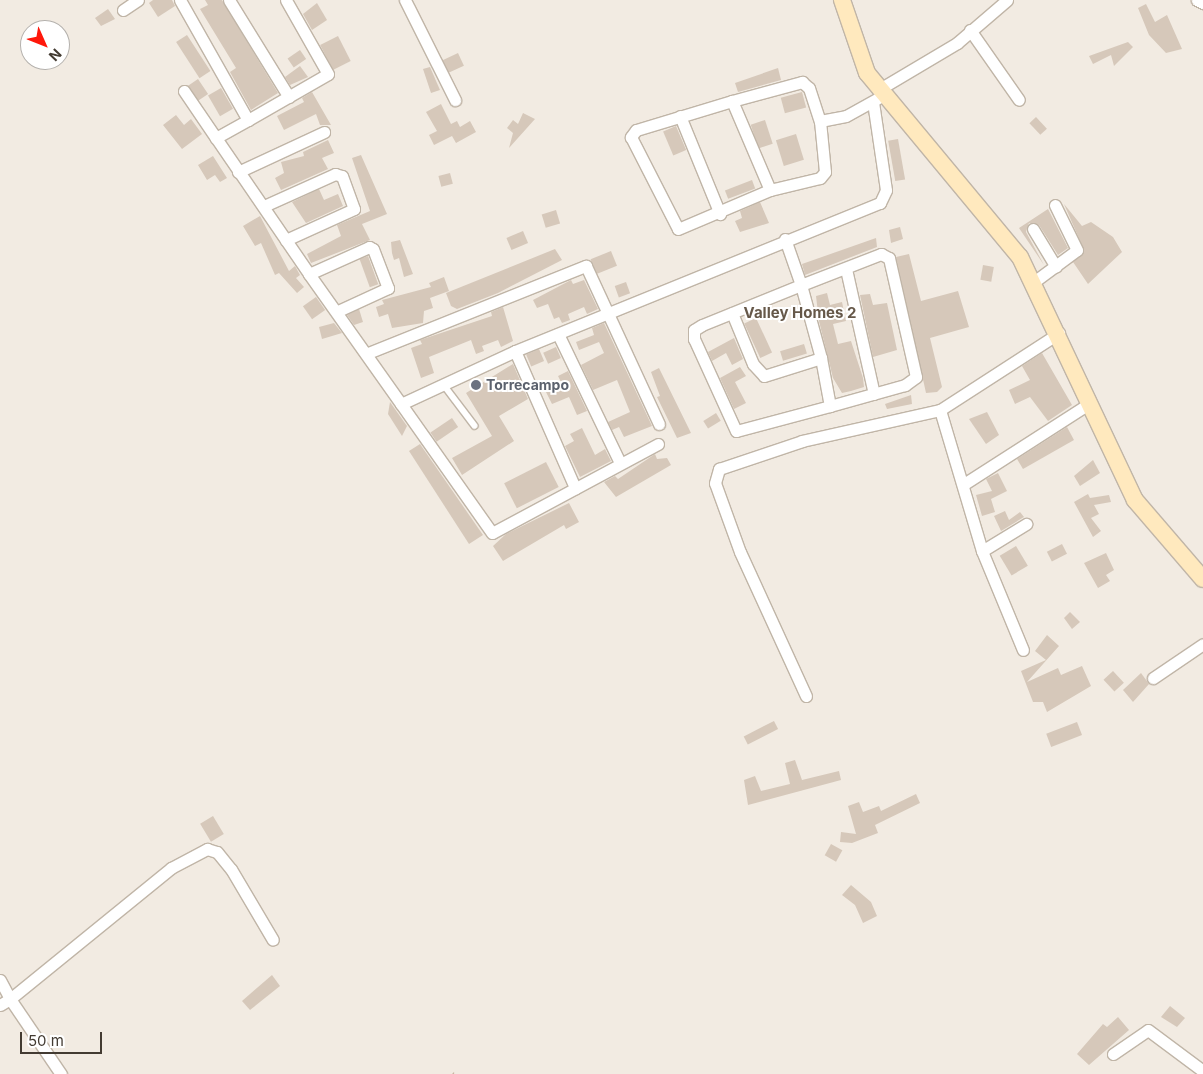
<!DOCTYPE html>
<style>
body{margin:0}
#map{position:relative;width:1203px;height:1074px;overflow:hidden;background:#f2ebe2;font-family:Inter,sans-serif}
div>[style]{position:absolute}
.building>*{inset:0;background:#d6c8ba;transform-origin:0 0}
.path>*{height:2px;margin-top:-1px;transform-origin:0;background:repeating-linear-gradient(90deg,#bfac95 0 2.5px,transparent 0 5px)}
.roads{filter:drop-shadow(1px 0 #c0b5a7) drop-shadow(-1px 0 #c0b5a7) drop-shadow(0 1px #c0b5a7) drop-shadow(0 -1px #c0b5a7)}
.service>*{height:5.5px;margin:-2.75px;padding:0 2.75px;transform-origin:2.75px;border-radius:2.75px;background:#fff}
.minor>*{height:11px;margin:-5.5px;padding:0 5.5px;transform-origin:5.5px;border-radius:5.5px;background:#fff}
.secondary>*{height:16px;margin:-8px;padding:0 8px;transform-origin:8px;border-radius:8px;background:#ffe9be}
.dots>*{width:14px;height:14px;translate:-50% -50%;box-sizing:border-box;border:2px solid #fff;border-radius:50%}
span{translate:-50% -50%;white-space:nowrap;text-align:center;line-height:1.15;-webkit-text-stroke:4px #fff;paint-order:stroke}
.worship-label{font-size:14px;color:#5b616d;font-weight:700}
.left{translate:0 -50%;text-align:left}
.neighbourhood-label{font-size:15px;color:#665849;font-weight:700}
.north{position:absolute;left:20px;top:20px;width:50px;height:50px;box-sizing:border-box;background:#fff;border:1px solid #b4b1ad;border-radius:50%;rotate:134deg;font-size:14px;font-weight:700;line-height:20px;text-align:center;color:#433b32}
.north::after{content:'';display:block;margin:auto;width:18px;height:22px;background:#ff180b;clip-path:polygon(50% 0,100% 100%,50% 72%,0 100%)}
.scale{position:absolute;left:20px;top:1032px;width:82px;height:22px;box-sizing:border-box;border:2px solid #433b32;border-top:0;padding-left:6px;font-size:15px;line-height:18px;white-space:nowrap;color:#433b32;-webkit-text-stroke:4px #fff;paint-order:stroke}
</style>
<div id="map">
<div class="building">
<div style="clip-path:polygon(153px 0,172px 0,175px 6px,158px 17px,149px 3px)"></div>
<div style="clip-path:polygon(205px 0,222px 0,278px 93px,251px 110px,230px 72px,236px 68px,200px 9px,208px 5px)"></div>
<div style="clip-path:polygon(317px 3px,327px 20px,312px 30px,303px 14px)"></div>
<div style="clip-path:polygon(1146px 4px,1155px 22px,1167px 15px,1182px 49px,1166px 53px,1149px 35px,1138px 8px)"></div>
<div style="clip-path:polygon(108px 9px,115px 19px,101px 26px,95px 18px)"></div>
<div style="left:187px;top:35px;width:43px;height:13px;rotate:57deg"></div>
<div style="left:338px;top:36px;width:28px;height:20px;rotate:63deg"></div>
<div style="clip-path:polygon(1128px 42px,1133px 47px,1114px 66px,1111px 55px,1093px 64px,1089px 56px)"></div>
<div style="left:300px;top:50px;width:11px;height:15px;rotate:56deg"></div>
<div style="left:458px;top:53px;width:14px;height:17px;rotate:65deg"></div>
<div style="clip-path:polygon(300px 66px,308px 77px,290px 85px,285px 77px)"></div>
<div style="clip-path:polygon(430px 67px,440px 90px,431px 93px,423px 69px)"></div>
<div style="clip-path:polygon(778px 68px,781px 80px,738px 92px,735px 83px)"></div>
<div style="left:198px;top:79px;width:18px;height:12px;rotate:56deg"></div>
<div style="left:221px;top:88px;width:24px;height:15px;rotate:60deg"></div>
<div style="clip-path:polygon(312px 92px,331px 125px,320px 125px,316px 114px,284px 130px,277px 116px,304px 102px,302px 98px)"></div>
<div style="left:802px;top:92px;width:16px;height:22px;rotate:75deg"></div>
<div style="clip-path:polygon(441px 104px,451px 124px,457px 121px,460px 127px,470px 121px,476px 132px,456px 143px,452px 136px,434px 145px,429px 135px,437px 131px,426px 112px)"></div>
<div style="clip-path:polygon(523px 113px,535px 119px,509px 148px,513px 133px,507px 128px,513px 120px,518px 124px)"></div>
<div style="clip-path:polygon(176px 115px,184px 125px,191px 119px,202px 134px,182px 149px,163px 125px)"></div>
<div style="left:1036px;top:117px;width:16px;height:9px;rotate:47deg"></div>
<div style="left:765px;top:120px;width:25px;height:15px;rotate:72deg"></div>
<div style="left:676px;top:126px;width:26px;height:14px;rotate:67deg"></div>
<div style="left:796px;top:134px;width:27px;height:21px;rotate:73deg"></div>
<div style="left:898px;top:139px;width:41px;height:10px;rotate:80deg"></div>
<div style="clip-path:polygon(328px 140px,334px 153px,322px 158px,328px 169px,281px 190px,275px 178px,284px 173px,281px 162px,304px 156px,303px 152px)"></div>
<div style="clip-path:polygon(361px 155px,387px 214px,362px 224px,370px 240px,311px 263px,307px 254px,341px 236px,337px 225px,370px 211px,352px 158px)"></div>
<div style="clip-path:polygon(213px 156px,227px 178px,220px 182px,215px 175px,207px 180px,198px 165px)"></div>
<div style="left:450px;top:173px;width:11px;height:12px;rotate:75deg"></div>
<div style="left:752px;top:180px;width:9px;height:29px;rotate:69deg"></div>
<div style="clip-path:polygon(319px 189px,324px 200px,338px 194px,343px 206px,306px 223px,292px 202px)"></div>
<div style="clip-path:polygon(760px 202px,769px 223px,740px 232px,735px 221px,742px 218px,740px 211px)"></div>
<div style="clip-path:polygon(1064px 204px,1082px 226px,1091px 222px,1113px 237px,1122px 252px,1088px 284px,1073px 262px,1084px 250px)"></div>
<div style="clip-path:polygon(1048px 209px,1068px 248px,1058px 255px,1039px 225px,1029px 223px,1026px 232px,1044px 265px,1019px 228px)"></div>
<div style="left:556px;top:210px;width:14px;height:15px;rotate:73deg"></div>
<div style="clip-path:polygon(260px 216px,289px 271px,295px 266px,300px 275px,296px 278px,304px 287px,297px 293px,279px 273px,275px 275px,261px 243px,255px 246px,243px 226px)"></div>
<div style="clip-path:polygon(900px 227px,903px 239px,891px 243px,889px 230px)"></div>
<div style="left:523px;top:231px;width:13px;height:18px;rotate:67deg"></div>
<div style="clip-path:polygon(876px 238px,877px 247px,805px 275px,802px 264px)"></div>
<div style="clip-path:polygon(400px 240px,413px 274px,404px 277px,399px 258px,394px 260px,392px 253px,391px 242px)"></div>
<div style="clip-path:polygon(555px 249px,562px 260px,498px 293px,457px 309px,451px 306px,446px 293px)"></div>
<div style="left:611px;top:251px;width:16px;height:22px;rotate:68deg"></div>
<div style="clip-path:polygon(909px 254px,921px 301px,958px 291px,969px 327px,930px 338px,942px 387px,937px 392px,926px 393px,896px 257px)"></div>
<div style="left:368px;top:256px;width:30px;height:9px;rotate:70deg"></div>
<div style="left:983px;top:265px;width:11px;height:15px;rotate:10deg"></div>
<div style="clip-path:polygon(444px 277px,449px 291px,430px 298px,433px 308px,424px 311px,423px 323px,392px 328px,388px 314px,379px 317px,376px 307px,384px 304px,382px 300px,431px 287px,429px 283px)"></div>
<div style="clip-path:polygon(571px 280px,573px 284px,584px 280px,598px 309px,587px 314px,584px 307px,568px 314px,570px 320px,562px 323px,559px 317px,554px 319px,548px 304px,537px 308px,533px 300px)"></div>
<div style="left:626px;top:282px;width:12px;height:12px;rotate:70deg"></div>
<div style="clip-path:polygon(827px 293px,830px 305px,842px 302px,846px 321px,833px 324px,838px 344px,851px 341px,863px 378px,864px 387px,851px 391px,842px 393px,833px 378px,819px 321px,816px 296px)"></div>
<div style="clip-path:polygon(870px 294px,873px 305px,887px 303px,897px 350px,873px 357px,860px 295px)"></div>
<div style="left:316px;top:297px;width:16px;height:16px;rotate:55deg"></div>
<div style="clip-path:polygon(503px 307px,513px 341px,501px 347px,498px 340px,482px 346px,484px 351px,476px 354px,471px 340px,429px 357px,434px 373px,421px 378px,411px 348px,422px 344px,420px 340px,492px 316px,491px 312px)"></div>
<div style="clip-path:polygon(359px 309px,363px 322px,354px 325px,347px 315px)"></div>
<div style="left:756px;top:318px;width:38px;height:13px;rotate:65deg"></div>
<div style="clip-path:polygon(334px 323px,342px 333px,322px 339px,319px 327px)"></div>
<div style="clip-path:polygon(604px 323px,652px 426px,624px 437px,619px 427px,612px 430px,608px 422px,630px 412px,617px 380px,593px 390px,581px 365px,604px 353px,599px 342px,579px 350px,576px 342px,594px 335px,592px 328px)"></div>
<div style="clip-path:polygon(734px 338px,743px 359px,732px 365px,726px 353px,712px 361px,708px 352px)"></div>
<div style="left:804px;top:344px;width:10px;height:25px;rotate:73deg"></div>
<div style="left:556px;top:347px;width:12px;height:14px;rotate:66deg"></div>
<div style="left:539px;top:349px;width:13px;height:14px;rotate:67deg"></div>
<div style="clip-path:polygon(1042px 353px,1072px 405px,1048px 421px,1030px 397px,1015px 404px,1009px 390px,1030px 380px,1022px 366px)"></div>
<div style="clip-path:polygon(513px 364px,528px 399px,499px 416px,514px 441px,462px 475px,452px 458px,492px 436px,466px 393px)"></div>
<div style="clip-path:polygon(740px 367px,746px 376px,735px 382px,746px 403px,734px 409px,720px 378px)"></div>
<div style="clip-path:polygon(659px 368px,691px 433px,677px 438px,657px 397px,660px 396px,651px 372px)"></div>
<div style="clip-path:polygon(568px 371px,587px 411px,577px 415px,569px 397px,552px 404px,545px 390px,561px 382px,558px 376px)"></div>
<div style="clip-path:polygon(911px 395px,912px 404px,887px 409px,885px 404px)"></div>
<div style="clip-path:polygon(390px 402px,407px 426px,402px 436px,388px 414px)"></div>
<div style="clip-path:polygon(987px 412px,999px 435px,986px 444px,969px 419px)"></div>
<div style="left:716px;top:413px;width:9px;height:15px;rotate:58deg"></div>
<div style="left:452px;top:418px;width:11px;height:26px;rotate:56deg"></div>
<div style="clip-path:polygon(1067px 427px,1074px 440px,1023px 469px,1017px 459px)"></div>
<div style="clip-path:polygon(582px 428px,595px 455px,605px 449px,611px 461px,580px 477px,565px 446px,574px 441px,570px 434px)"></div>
<div style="clip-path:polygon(420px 444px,483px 535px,469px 544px,409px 451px)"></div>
<div style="clip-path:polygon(655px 454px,657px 459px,667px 458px,671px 465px,616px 497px,604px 482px,615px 476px,618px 479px)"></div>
<div style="clip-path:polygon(1093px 460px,1100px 473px,1080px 486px,1074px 476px)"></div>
<div style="left:546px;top:462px;width:28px;height:47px;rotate:63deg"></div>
<div style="clip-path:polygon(998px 473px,1007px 491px,991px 499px,995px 512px,982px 516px,976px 495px,992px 491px,986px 479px)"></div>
<div style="clip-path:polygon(1088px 494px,1090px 498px,1109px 495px,1111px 502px,1094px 505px,1099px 514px,1091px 518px,1101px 531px,1093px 537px,1074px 502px)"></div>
<div style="clip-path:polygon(569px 503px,579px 522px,566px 529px,564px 525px,503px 561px,493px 546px,506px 534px)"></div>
<div style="clip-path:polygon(1005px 511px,1009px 520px,1020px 512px,1024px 517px,1001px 531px,994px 516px)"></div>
<div style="left:1062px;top:544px;width:11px;height:17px;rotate:63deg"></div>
<div style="left:1016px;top:546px;width:23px;height:19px;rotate:59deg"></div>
<div style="clip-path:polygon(1106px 553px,1114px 570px,1106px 575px,1110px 581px,1098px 588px,1084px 563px)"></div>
<div style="clip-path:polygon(1070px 612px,1080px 622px,1072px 629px,1064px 618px)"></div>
<div style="clip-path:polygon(1047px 635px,1059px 646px,1027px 682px,1058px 668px,1061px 675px,1082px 666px,1091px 686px,1047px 712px,1043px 702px,1033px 702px,1021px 671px,1046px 660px,1035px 651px)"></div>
<div style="left:1113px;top:671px;width:16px;height:13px;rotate:47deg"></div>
<div style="clip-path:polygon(1141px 673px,1149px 684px,1133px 702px,1123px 690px)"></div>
<div style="left:774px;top:721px;width:9px;height:34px;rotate:63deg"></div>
<div style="left:1077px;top:722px;width:14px;height:33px;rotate:69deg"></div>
<div style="clip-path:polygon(795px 760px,802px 780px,839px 771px,841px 780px,748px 805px,744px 780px,755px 776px,761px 791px,790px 784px,785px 763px)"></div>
<div style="clip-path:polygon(916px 794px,920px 803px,875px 825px,878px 833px,852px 843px,840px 842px,841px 832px,856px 834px,848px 806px,859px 802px,863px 812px,879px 806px,881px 811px)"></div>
<div style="left:213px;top:816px;width:21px;height:15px;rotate:59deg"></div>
<div style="left:831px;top:844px;width:13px;height:13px;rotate:29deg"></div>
<div style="clip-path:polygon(851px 885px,871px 902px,877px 916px,863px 923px,855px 905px,842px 895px)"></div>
<div style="clip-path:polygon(272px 975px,280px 986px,250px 1010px,242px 1001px)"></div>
<div style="clip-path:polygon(1170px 1006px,1185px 1018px,1177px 1027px,1161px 1017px)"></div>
<div style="clip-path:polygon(1118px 1017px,1129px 1030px,1089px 1065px,1077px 1054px,1103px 1024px,1107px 1027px)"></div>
</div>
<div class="path">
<div style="left:453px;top:1073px;width:1px;rotate:45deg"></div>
</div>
<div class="roads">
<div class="service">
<div style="left:444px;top:385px;width:51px;rotate:52.9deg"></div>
</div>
<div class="minor">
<div style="left:180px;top:0;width:138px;rotate:60.5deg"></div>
<div style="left:248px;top:120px;width:37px;rotate:151deg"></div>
<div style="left:216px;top:138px;width:165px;rotate:55.6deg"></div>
<div style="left:309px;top:274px;width:66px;rotate:-24.2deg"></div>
<div style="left:369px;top:247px;width:4px;rotate:27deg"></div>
<div style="left:373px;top:249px;width:42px;rotate:69deg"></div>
<div style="left:388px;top:288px;width:55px;rotate:155.3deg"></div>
<div style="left:229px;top:0;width:114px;rotate:58.3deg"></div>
<div style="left:405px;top:0;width:112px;rotate:63.4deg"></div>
<div style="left:1197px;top:0;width:7px;rotate:27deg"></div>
<div style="left:123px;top:10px;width:18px;rotate:-34deg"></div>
<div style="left:970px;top:30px;width:85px;rotate:55deg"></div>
<div style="left:802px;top:82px;width:9px;rotate:41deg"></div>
<div style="left:809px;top:88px;width:35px;rotate:72deg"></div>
<div style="left:820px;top:121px;width:51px;rotate:84.4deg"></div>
<div style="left:825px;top:172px;width:8px;rotate:130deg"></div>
<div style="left:820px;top:178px;width:51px;rotate:166.5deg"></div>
<div style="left:770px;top:190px;width:97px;rotate:-113.1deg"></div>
<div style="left:732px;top:101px;width:73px;rotate:-15.2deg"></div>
<div style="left:878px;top:90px;width:92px;rotate:-30.7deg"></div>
<div style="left:957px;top:43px;width:66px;rotate:-40.7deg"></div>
<div style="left:184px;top:91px;width:57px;rotate:55.8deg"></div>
<div style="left:732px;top:101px;width:100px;rotate:163.2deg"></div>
<div style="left:636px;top:130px;width:9px;rotate:126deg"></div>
<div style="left:631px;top:137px;width:103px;rotate:62.9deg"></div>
<div style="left:678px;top:229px;width:100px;rotate:-23deg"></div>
<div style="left:680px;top:116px;width:106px;rotate:67.8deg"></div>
<div style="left:248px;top:120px;width:92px;rotate:-29.9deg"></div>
<div style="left:328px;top:74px;width:85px;rotate:-119.6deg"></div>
<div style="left:820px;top:121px;width:26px;rotate:-11deg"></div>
<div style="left:846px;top:116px;width:37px;rotate:-29deg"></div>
<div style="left:238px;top:172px;width:95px;rotate:-24.9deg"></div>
<div style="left:264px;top:206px;width:78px;rotate:-24.3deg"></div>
<div style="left:335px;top:174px;width:7px;rotate:16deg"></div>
<div style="left:342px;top:176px;width:35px;rotate:70deg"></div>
<div style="left:354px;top:209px;width:75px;rotate:155.5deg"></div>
<div style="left:1033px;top:229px;width:44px;rotate:58.8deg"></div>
<div style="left:785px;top:239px;width:49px;rotate:70.8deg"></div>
<div style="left:801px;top:285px;width:76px;rotate:74.7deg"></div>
<div style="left:821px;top:358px;width:49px;rotate:79.4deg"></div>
<div style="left:830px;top:406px;width:97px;rotate:165.1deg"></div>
<div style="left:736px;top:431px;width:101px;rotate:-114.5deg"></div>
<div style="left:694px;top:339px;width:9px;rotate:-90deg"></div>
<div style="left:694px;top:330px;width:9px;rotate:-32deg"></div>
<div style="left:702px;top:325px;width:107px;rotate:-22deg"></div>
<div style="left:801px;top:285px;width:86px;rotate:-21.2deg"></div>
<div style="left:881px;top:254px;width:9px;rotate:27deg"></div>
<div style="left:889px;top:258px;width:122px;rotate:77.2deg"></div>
<div style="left:916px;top:377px;width:14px;rotate:144deg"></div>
<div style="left:905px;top:385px;width:78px;rotate:164.4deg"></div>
<div style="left:846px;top:269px;width:128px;rotate:77.4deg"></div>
<div style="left:309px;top:274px;width:159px;rotate:54.7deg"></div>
<div style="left:1035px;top:281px;width:52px;rotate:-36.4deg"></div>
<div style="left:1077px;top:250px;width:50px;rotate:-116.1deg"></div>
<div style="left:732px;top:313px;width:55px;rotate:67.6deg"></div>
<div style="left:753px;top:364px;width:16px;rotate:47deg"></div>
<div style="left:764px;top:376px;width:60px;rotate:-17.5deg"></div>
<div style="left:558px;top:334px;width:143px;rotate:64.3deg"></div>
<div style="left:515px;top:351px;width:150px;rotate:66.3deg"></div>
<div style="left:368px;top:353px;width:235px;rotate:-21.8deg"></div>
<div style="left:586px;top:266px;width:174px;rotate:65.2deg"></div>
<div style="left:940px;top:410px;width:147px;rotate:73.4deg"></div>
<div style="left:982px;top:551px;width:107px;rotate:67.5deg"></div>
<div style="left:658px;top:444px;width:188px;rotate:151.8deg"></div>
<div style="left:492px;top:533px;width:158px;rotate:-125.2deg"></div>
<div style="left:401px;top:404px;width:126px;rotate:-24.9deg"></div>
<div style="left:515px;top:351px;width:394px;rotate:-22.1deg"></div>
<div style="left:880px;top:203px;width:14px;rotate:-65deg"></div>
<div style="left:886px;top:190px;width:89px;rotate:-98.4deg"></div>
<div style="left:964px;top:484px;width:150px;rotate:-32.7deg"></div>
<div style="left:982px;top:551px;width:52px;rotate:-31.5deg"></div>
<div style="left:1153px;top:678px;width:60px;rotate:-34.2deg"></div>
<div style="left:806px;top:696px;width:158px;rotate:-114.6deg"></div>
<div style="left:740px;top:552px;width:73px;rotate:-109.9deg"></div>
<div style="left:715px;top:483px;width:15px;rotate:-74deg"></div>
<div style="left:719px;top:469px;width:88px;rotate:-18.6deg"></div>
<div style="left:802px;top:441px;width:141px;rotate:-12.7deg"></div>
<div style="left:940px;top:410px;width:142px;rotate:-32.9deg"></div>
<div style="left:0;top:980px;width:21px;rotate:62deg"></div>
<div style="left:10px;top:999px;width:208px;rotate:-39.1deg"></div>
<div style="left:171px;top:868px;width:41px;rotate:-27.8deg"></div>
<div style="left:207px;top:849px;width:10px;rotate:17deg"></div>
<div style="left:217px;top:852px;width:22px;rotate:51deg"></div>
<div style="left:231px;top:869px;width:82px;rotate:59.4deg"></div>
<div style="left:0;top:1005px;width:12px;rotate:-31deg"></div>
<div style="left:10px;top:999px;width:91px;rotate:55.8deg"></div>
<div style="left:1113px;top:1054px;width:42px;rotate:-34.4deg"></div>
<div style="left:1148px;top:1030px;width:69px;rotate:36.7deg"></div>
</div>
<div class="secondary">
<div style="left:842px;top:0;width:77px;rotate:71.1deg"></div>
<div style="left:867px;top:73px;width:239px;rotate:50.3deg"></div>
<div style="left:1020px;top:257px;width:269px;rotate:64.7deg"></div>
<div style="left:1135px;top:500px;width:104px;rotate:49.3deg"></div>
</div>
</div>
<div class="dots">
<div style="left:476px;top:385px;background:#6b7280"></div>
</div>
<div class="worship-label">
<span class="left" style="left:486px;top:385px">Torrecampo</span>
</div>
<div class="neighbourhood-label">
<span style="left:800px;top:313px">Valley Homes 2</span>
</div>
<div class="north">N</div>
<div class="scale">50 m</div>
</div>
